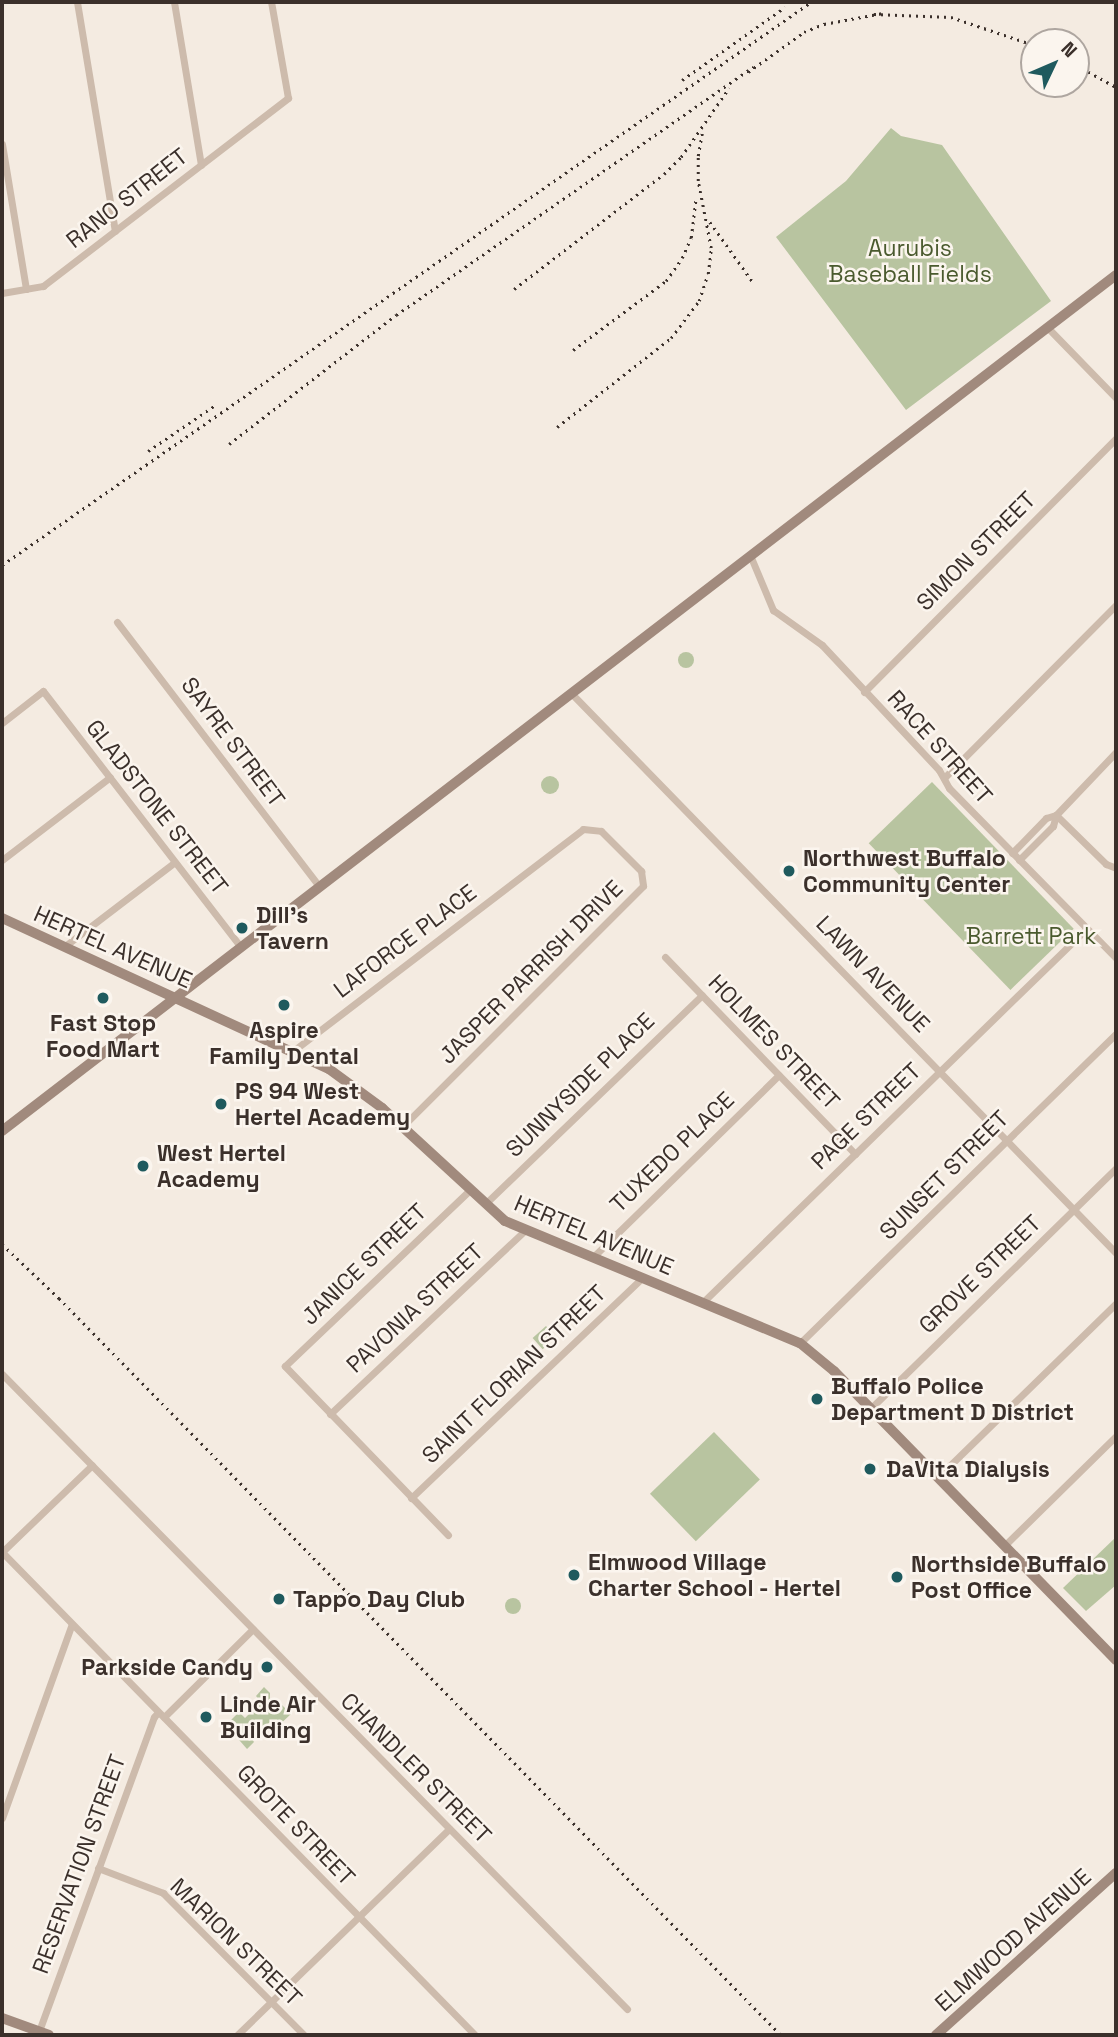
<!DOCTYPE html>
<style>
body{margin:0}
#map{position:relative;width:1118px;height:2037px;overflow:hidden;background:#f4ebe1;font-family:"Space Grotesk",sans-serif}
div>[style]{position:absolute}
.green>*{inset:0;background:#b8c4a0;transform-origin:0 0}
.round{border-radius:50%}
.street>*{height:7px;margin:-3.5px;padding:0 3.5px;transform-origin:3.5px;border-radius:3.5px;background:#cdbbac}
.secondary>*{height:10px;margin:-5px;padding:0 5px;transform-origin:5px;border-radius:5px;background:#a18a7d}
.rail>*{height:2.5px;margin-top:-1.25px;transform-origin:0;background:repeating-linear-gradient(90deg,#3b302b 0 2px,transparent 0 7px)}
.dots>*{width:19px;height:19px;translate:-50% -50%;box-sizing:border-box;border:4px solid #fbf5ee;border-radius:50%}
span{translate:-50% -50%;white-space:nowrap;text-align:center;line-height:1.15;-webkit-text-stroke:5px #fbf5ee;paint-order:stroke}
.street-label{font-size:23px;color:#3b302b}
.park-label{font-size:23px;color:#4a5a2e}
.poi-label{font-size:23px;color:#3b302b;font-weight:700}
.left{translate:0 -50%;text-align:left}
.right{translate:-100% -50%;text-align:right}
.frame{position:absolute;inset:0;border:4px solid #3b302b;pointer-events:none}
.north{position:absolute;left:1020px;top:28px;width:70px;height:70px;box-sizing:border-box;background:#fbf5ee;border:2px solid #aea6a0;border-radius:50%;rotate:46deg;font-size:19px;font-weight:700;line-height:28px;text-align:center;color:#3b302b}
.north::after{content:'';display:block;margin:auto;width:24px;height:32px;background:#1f5a5e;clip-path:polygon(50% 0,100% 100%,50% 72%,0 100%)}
</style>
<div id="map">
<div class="green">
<div style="clip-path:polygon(891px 128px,901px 136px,942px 145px,1051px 301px,906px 410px,776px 237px,846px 181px)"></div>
<div class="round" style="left:678px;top:652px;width:16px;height:16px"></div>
<div class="round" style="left:541px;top:776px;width:18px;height:18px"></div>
<div style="left:932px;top:782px;width:204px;height:88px;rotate:46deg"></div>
<div style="left:546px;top:1326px;width:15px;height:18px;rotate:48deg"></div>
<div style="left:714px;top:1432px;width:66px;height:89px;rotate:46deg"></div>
<div style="clip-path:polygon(1116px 1537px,1116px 1585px,1086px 1611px,1063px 1588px)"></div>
<div class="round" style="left:505px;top:1598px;width:16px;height:16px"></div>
<div style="clip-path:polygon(264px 1687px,270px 1693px,270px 1706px,276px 1708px,282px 1705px,291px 1714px,276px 1728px,270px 1722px,252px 1739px,254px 1742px,247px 1749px,226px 1725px,239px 1712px,245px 1718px,261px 1702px,256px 1696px)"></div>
</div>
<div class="street">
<div style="left:77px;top:2px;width:232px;rotate:80.6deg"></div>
<div style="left:174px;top:2px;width:165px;rotate:80.6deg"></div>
<div style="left:2px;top:144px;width:147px;rotate:80.6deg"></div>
<div style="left:2px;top:293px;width:42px;rotate:-9.7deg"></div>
<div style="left:43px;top:286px;width:309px;rotate:-37.5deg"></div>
<div style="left:288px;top:98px;width:97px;rotate:-100deg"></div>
<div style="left:1048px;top:328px;width:98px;rotate:45.8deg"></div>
<div style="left:750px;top:555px;width:60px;rotate:67.3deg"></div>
<div style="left:773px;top:610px;width:60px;rotate:35.5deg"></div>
<div style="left:822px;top:645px;width:171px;rotate:46.9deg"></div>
<div style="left:939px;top:770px;width:21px;rotate:61deg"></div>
<div style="left:949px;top:788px;width:238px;rotate:45.5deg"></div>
<div style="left:117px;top:622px;width:332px;rotate:52.6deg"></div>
<div style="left:864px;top:692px;width:358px;rotate:-45.2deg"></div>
<div style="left:571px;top:693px;width:781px;rotate:45.78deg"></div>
<div style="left:2px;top:723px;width:52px;rotate:-38deg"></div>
<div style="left:43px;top:691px;width:322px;rotate:52.3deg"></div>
<div style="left:1116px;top:752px;width:87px;rotate:133.6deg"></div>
<div style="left:1056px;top:815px;width:70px;rotate:44.4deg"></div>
<div style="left:1106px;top:864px;width:11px;rotate:22deg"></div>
<div style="left:944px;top:778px;width:244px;rotate:-45.2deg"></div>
<div style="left:1012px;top:853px;width:49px;rotate:-45.8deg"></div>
<div style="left:1046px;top:818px;width:10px;rotate:-17deg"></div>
<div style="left:2px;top:860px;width:136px;rotate:-37.5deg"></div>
<div style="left:1019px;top:860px;width:48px;rotate:-45deg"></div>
<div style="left:1053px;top:826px;width:11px;rotate:-75deg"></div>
<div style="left:65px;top:946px;width:138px;rotate:-37.4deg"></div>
<div style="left:665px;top:957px;width:274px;rotate:46deg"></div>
<div style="left:293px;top:1051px;width:365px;rotate:-37.4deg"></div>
<div style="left:583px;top:829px;width:18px;rotate:6deg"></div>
<div style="left:601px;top:831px;width:57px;rotate:45deg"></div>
<div style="left:641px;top:871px;width:15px;rotate:82deg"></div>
<div style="left:643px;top:886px;width:341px;rotate:135deg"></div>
<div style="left:485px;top:1204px;width:301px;rotate:-43.9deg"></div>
<div style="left:593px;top:1257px;width:260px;rotate:-44.4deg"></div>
<div style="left:704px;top:1301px;width:533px;rotate:-44.24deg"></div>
<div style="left:800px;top:1343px;width:442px;rotate:-44.4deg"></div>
<div style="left:2px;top:1374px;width:891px;rotate:45.45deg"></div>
<div style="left:871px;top:1408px;width:343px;rotate:-44.4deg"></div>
<div style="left:330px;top:1414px;width:268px;rotate:-43.3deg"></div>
<div style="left:938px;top:1477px;width:249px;rotate:-44.3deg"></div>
<div style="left:411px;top:1498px;width:320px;rotate:-43.6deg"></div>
<div style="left:448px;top:1535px;width:235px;rotate:-134deg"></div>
<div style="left:285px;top:1366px;width:255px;rotate:-43.6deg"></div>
<div style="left:1005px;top:1545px;width:156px;rotate:-44.5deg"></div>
<div style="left:2px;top:1552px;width:676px;rotate:45.6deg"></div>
<div style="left:2px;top:1552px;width:125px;rotate:-44deg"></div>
<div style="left:164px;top:1717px;width:125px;rotate:-44.7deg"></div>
<div style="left:2px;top:1818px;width:206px;rotate:-70.2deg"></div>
<div style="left:98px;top:1868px;width:70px;rotate:21deg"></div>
<div style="left:163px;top:1893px;width:200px;rotate:45.2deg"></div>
<div style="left:39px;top:2031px;width:334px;rotate:-69.9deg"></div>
<div style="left:154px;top:1717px;width:6px;rotate:-51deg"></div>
<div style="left:237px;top:2035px;width:296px;rotate:-44.2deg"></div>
</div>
<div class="secondary">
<div style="left:2px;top:918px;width:360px;rotate:24.8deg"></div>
<div style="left:329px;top:1069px;width:66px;rotate:36.3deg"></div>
<div style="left:382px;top:1108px;width:167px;rotate:42.6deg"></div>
<div style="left:505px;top:1221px;width:319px;rotate:22.5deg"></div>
<div style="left:800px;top:1343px;width:44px;rotate:39.5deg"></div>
<div style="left:834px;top:1371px;width:404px;rotate:45.7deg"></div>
<div style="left:2px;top:1131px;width:1405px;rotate:-37.54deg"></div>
<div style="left:2px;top:2018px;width:50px;rotate:19.9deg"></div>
<div style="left:936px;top:2035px;width:242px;rotate:-42deg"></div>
</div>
<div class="rail">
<div style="left:874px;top:14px;width:77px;rotate:2.2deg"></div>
<div style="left:951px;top:17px;width:88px;rotate:18.6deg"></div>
<div style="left:1076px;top:65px;width:46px;rotate:28.8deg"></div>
<div style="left:748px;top:72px;width:69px;rotate:-35.5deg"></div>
<div style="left:804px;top:32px;width:22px;rotate:-22deg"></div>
<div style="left:824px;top:24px;width:60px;rotate:-10.6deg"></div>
<div style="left:682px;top:80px;width:126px;rotate:-35.3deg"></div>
<div style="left:710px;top:222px;width:74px;rotate:54.4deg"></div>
<div style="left:514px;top:289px;width:189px;rotate:-37.5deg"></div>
<div style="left:664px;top:174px;width:24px;rotate:-45deg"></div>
<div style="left:681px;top:157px;width:84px;rotate:-55.2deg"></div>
<div style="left:573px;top:350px;width:116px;rotate:-36.6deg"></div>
<div style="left:666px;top:281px;width:28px;rotate:-55deg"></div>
<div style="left:682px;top:258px;width:22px;rotate:-66deg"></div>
<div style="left:691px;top:238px;width:39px;rotate:-83deg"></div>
<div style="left:557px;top:427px;width:145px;rotate:-38deg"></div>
<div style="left:671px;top:338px;width:46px;rotate:-52.9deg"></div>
<div style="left:699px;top:301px;width:28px;rotate:-72deg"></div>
<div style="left:708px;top:274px;width:26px;rotate:-83deg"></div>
<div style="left:711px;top:248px;width:68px;rotate:-101deg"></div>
<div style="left:698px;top:181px;width:25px;rotate:-90deg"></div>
<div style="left:698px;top:156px;width:23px;rotate:-80deg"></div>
<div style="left:229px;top:444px;width:211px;rotate:-37.7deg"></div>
<div style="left:396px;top:315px;width:435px;rotate:-34.8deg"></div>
<div style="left:148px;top:451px;width:80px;rotate:-34.3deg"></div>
<div style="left:2px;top:565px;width:986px;rotate:-34.83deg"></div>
<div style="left:2px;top:1244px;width:79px;rotate:43.5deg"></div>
<div style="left:59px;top:1298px;width:1032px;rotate:45.59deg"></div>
</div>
<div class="dots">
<div style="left:789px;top:871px;background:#1f5a5e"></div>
<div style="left:242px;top:928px;background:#1f5a5e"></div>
<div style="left:103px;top:998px;background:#1f5a5e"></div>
<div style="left:284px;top:1005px;background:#1f5a5e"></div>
<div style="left:221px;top:1104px;background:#1f5a5e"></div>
<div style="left:143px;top:1166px;background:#1f5a5e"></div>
<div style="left:817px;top:1399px;background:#1f5a5e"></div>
<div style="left:870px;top:1469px;background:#1f5a5e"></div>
<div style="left:574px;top:1575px;background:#1f5a5e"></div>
<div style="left:897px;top:1577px;background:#1f5a5e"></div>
<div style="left:279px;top:1599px;background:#1f5a5e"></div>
<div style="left:267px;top:1667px;background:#1f5a5e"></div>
<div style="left:206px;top:1717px;background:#1f5a5e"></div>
</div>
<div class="street-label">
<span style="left:127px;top:198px;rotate:-38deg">RANO STREET</span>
<span style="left:976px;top:551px;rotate:-45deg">SIMON STREET</span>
<span style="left:233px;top:742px;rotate:53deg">SAYRE STREET</span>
<span style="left:940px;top:747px;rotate:48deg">RACE STREET</span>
<span style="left:157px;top:807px;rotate:52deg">GLADSTONE STREET</span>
<span style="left:405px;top:941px;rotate:-37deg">LAFORCE PLACE</span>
<span style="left:113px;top:947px;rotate:24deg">HERTEL AVENUE</span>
<span style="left:531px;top:972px;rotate:-45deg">JASPER PARRISH DRIVE</span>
<span style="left:873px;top:974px;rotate:46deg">LAWN AVENUE</span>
<span style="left:774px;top:1042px;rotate:46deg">HOLMES STREET</span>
<span style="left:580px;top:1085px;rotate:-44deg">SUNNYSIDE PLACE</span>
<span style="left:866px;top:1116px;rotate:-44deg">PAGE STREET</span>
<span style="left:672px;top:1152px;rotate:-44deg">TUXEDO PLACE</span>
<span style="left:944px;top:1175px;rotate:-45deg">SUNSET STREET</span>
<span style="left:594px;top:1235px;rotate:23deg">HERTEL AVENUE</span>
<span style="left:364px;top:1264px;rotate:-44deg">JANICE STREET</span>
<span style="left:980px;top:1274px;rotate:-44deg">GROVE STREET</span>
<span style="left:415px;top:1308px;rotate:-43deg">PAVONIA STREET</span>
<span style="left:514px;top:1374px;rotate:-44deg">SAINT FLORIAN STREET</span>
<span style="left:416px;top:1768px;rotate:45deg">CHANDLER STREET</span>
<span style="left:296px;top:1825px;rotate:46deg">GROTE STREET</span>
<span style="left:79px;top:1864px;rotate:-70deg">RESERVATION STREET</span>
<span style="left:1013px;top:1940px;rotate:-42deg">ELMWOOD AVENUE</span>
<span style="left:236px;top:1942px;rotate:44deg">MARION STREET</span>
</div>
<div class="park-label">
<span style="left:910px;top:261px">Aurubis<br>Baseball Fields</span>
<span style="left:1031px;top:936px">Barrett Park</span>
</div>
<div class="poi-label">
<span class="left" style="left:803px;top:871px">Northwest Buffalo<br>Community Center</span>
<span class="left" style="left:256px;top:928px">Dill's<br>Tavern</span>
<span style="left:103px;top:1036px">Fast Stop<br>Food Mart</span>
<span style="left:284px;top:1043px">Aspire<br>Family Dental</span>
<span class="left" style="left:235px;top:1104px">PS 94 West<br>Hertel Academy</span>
<span class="left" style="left:157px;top:1166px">West Hertel<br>Academy</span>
<span class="left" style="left:831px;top:1399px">Buffalo Police<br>Department D District</span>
<span class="left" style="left:886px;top:1469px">DaVita Dialysis</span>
<span class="left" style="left:588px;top:1575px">Elmwood Village<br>Charter School - Hertel</span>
<span class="left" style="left:911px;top:1577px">Northside Buffalo<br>Post Office</span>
<span class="left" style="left:293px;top:1599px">Tappo Day Club</span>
<span class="right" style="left:253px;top:1667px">Parkside Candy</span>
<span class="left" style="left:220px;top:1717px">Linde Air<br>Building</span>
</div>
<div class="frame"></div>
<div class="north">N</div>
</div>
